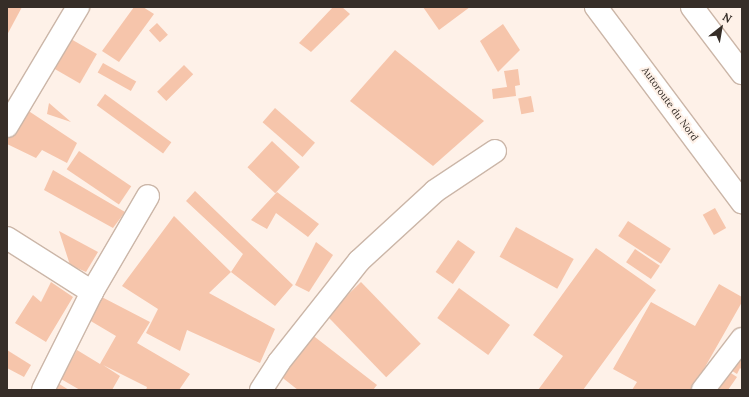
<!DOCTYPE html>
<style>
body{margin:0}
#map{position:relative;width:749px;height:397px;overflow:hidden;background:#fef1e8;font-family:Lora,serif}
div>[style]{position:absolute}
.building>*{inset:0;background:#f6c5ab;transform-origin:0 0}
.roads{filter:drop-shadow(1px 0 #cbb6a8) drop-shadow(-1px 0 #cbb6a8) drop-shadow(0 1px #cbb6a8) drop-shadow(0 -1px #cbb6a8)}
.minor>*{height:22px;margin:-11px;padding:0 11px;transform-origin:11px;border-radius:11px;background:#fff}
.highway>*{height:22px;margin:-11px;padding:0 11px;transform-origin:11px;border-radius:11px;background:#fff}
span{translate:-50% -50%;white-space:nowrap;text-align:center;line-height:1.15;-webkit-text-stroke:4px #fef1e8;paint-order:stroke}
.street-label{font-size:10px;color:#362e28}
.frame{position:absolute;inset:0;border:8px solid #362e28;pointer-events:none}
.north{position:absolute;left:701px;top:8px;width:40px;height:40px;-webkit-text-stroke:3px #fef1e8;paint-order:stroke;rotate:31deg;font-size:11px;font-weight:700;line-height:16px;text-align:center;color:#362e28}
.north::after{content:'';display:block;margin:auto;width:14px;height:18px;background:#362e28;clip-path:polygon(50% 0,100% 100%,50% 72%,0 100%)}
</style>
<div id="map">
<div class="building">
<div style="clip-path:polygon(7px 7px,22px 7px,7px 35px)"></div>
<div style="clip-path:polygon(134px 7px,143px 7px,154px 14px,119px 62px,102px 51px)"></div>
<div style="clip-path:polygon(333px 7px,342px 7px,350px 14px,311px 52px,299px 43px)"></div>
<div style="clip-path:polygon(423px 7px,470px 7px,439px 30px)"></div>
<div style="left:157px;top:23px;width:16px;height:11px;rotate:47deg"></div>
<div style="clip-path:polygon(503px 24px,520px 50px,498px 72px,480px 41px)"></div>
<div style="left:64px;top:35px;width:38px;height:34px;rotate:30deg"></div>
<div style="clip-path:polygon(395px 50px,484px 121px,433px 166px,350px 101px)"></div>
<div style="left:103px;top:63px;width:38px;height:11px;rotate:29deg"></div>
<div style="left:184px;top:65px;width:13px;height:38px;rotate:45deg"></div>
<div style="clip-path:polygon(518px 69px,520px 85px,515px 86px,516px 96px,493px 99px,492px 89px,507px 87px,504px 71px)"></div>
<div style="left:105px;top:94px;width:82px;height:14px;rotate:36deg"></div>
<div style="left:531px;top:96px;width:16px;height:13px;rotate:79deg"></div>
<div style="clip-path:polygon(49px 103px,71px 122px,47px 114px)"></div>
<div style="clip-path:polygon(18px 104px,77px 143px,67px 163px,42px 150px,36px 158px,7px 144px,7px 120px)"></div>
<div style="left:275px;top:108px;width:53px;height:19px;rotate:41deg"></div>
<div style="left:272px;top:141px;width:38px;height:36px;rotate:43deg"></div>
<div style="left:79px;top:151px;width:63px;height:22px;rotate:34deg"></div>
<div style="clip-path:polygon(53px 170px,125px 212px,113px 228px,44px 190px)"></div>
<div style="clip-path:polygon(195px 191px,293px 285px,275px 306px,231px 272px,243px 254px,186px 201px)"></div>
<div style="clip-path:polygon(277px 192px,319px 224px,308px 237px,276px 213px,267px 229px,251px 220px)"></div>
<div style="left:715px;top:208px;width:23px;height:14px;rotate:61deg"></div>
<div style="clip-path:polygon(174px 216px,231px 272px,209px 293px,275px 329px,260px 363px,187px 330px,180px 351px,146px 333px,158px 309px,122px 286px)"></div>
<div style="left:628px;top:221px;width:51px;height:18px;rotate:33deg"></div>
<div style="left:516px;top:227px;width:66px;height:34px;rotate:29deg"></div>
<div style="clip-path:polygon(59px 231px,98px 252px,86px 272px,70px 265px)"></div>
<div style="left:458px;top:240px;width:21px;height:39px;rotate:35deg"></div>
<div style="clip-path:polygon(316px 242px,333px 255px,309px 292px,295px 285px)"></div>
<div style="clip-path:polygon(596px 248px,656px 290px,583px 390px,538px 390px,563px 356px,533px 335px)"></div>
<div style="left:635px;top:249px;width:30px;height:16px;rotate:34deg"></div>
<div style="clip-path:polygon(51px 282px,73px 297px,46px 342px,15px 323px,33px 295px,41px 302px)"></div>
<div style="left:361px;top:282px;width:86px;height:48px;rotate:46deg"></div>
<div style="clip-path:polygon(719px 284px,742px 297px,742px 302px,692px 390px,632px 390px,637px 382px,613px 369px,651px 302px,695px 326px)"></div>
<div style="left:459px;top:288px;width:63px;height:37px;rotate:36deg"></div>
<div style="clip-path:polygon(96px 294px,150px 322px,137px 343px,190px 374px,179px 390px,146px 390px,147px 387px,103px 365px,120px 376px,112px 390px,80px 390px,61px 379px,77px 350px,100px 364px,116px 336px,89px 320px)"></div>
<div style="clip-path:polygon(311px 334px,377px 385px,373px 390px,298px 390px,279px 375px)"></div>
<div style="clip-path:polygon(7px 350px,31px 365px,24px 377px,7px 368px)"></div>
<div style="clip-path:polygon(742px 355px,742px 370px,740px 368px,737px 374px,729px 369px)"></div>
<div style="clip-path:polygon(726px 370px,737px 377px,728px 390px,715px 390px)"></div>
<div style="clip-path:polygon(56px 382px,69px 390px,51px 390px)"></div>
</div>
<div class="roads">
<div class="minor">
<div style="left:7px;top:126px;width:139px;rotate:-59.2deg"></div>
<div style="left:7px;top:238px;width:101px;rotate:32.4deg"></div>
<div style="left:43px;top:390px;width:110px;rotate:-63.4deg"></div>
<div style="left:92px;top:292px;width:111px;rotate:-59.7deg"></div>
<div style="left:261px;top:390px;width:33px;rotate:-57deg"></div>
<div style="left:279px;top:362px;width:129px;rotate:-51.6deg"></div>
<div style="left:359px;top:261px;width:103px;rotate:-42.6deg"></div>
<div style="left:435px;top:191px;width:72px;rotate:-33.7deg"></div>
<div style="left:703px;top:390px;width:64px;rotate:-52.6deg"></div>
</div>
<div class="highway">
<div style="left:596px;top:7px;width:244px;rotate:53.2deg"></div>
<div style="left:692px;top:7px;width:83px;rotate:52.9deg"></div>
</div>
</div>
<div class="street-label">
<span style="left:670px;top:104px;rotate:54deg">Autoroute du Nord</span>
</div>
<div class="frame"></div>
<div class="north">N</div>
</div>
